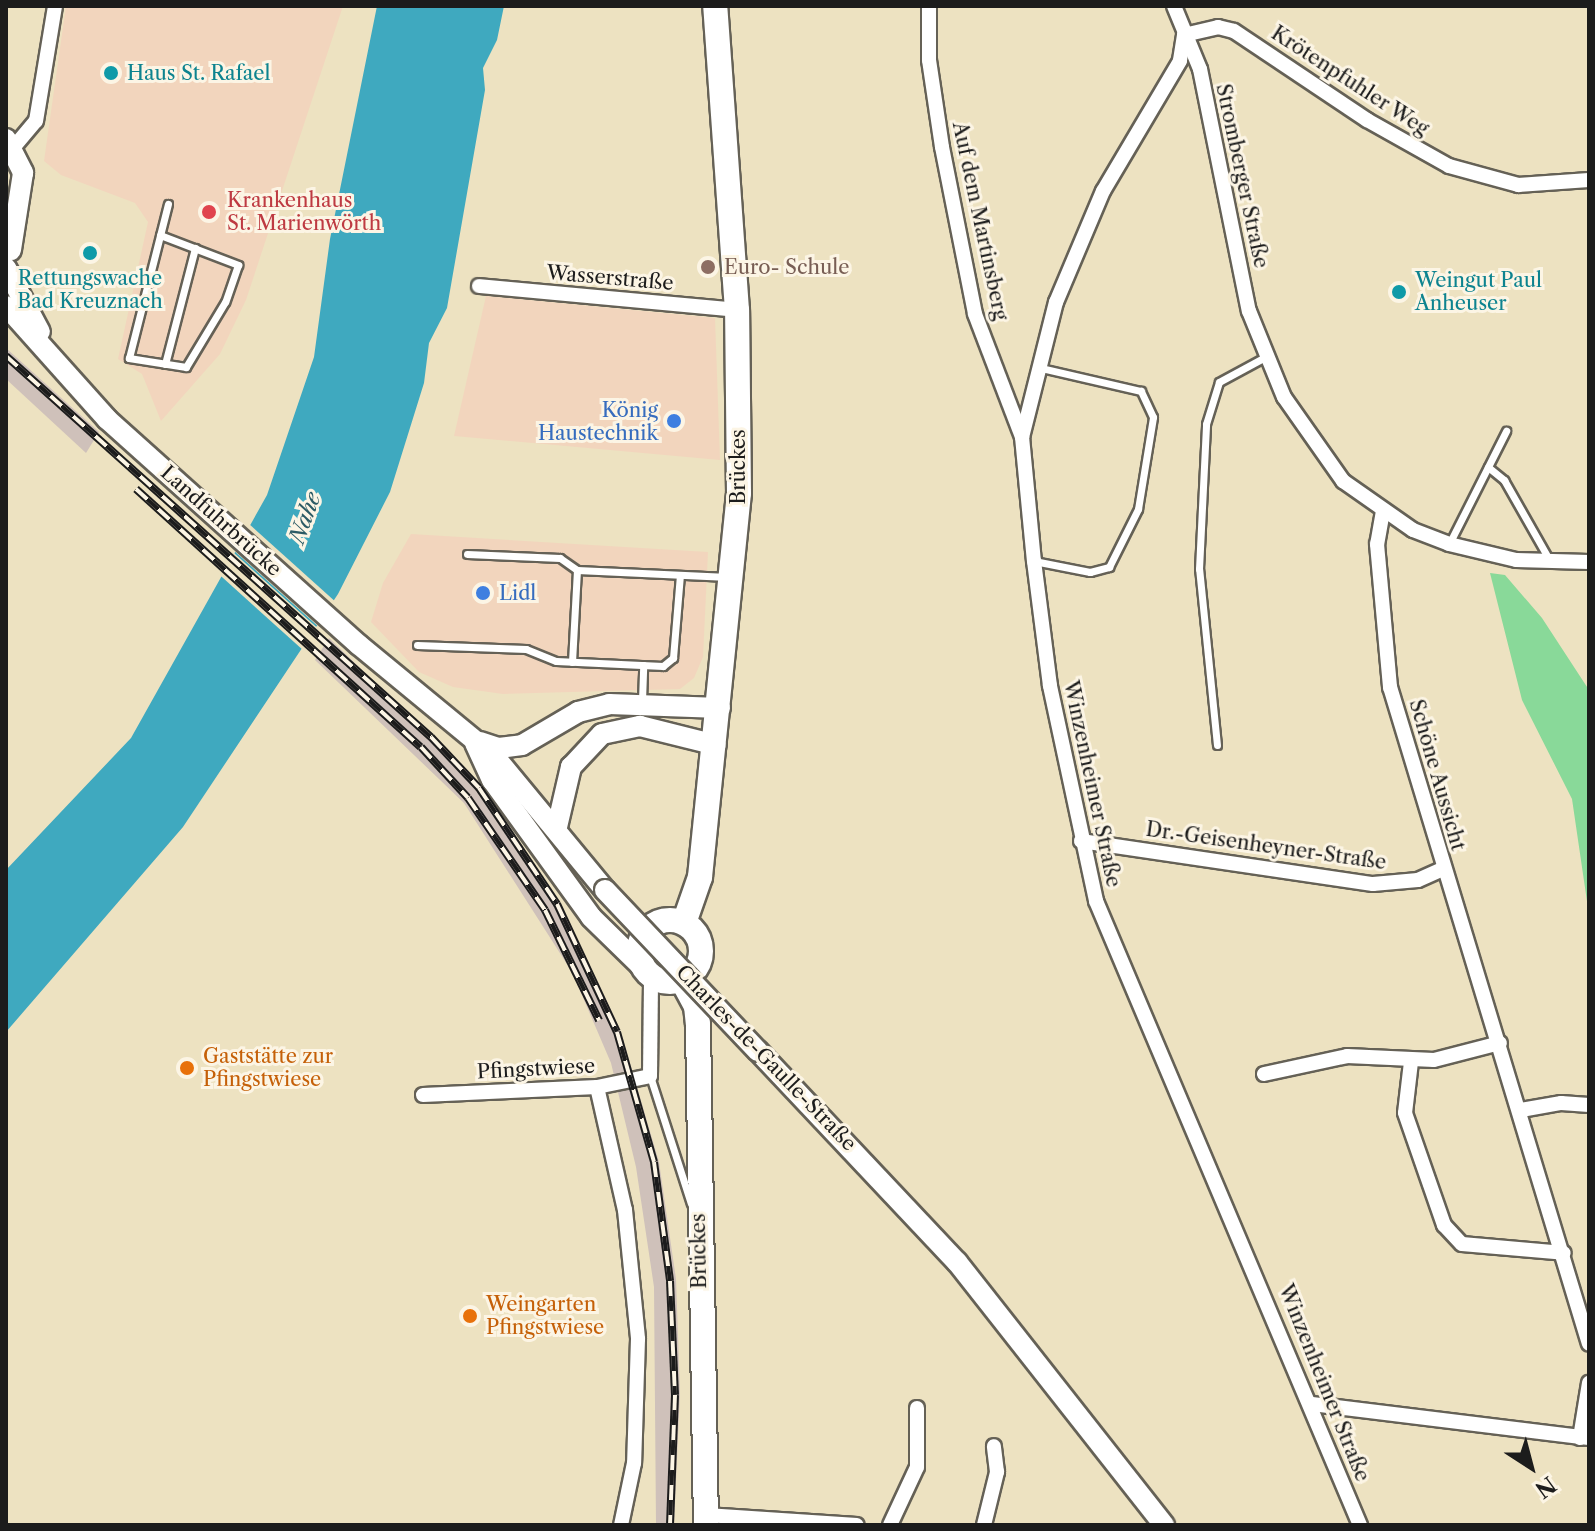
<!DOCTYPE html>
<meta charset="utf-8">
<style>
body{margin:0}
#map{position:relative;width:1595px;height:1531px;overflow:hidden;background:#ede2c1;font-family:"Libre Caslon Text",serif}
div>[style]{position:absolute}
.built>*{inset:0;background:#f2d5bd}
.industrial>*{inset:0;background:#cfc1ba}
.green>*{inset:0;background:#89d999}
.water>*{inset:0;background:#3fa9bf}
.pier>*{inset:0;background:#ede2c1;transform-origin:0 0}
.roads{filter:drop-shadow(2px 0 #656156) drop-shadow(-2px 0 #656156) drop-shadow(0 2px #656156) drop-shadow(0 -2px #656156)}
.lane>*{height:7px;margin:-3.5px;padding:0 3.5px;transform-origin:3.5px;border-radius:3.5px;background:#fff}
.street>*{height:14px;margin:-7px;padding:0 7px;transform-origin:7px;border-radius:7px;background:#fff}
.secondary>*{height:20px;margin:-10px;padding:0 10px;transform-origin:10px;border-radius:10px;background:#fff}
.primary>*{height:24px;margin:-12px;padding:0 12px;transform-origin:12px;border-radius:12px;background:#fff}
.primary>.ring{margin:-12px;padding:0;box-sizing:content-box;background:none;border:24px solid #fff;border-radius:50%}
.rail>*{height:8px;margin-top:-4px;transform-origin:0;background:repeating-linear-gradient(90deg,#fcf5e5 0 15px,#1c1c1c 0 30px);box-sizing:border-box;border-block:2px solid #1c1c1c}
.bridges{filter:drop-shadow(2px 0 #656156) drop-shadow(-2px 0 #656156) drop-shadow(0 2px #656156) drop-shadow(0 -2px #656156)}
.secondary-bridge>*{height:20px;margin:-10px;padding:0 10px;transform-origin:10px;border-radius:10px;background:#fff}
.dots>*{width:22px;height:22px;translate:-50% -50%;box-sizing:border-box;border:4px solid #fcf5e5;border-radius:50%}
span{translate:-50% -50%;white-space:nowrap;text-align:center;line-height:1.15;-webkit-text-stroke:6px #fcf5e5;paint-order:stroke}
.culture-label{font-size:20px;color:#0d838f}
.left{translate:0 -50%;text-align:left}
.street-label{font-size:20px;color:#1c1c1c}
.health-label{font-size:20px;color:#be3a42}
.education-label{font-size:20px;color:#785e54}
.shop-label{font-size:20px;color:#366cbe}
.right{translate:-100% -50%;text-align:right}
.food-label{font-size:20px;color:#c56008}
.water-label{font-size:22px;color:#2c5b65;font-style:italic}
.frame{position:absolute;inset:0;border:8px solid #1c1c1c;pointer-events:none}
.north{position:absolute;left:1491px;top:1427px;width:80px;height:80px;-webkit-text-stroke:6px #fcf5e5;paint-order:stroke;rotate:144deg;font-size:22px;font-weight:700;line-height:32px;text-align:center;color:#1c1c1c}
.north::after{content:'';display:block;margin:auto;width:28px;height:36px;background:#1c1c1c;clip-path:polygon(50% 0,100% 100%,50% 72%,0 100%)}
</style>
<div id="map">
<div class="built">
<div style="clip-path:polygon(66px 6px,343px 6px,246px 300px,220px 354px,161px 421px,142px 374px,118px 359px,148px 222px,135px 203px,61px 175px,44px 161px)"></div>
<div style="clip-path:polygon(486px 296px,715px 318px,720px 460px,454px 436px)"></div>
<div style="clip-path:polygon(411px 534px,708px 552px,703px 657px,694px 678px,680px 689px,503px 694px,453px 687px,419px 672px,371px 622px,383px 583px)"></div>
</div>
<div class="industrial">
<div style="clip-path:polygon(6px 348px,99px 432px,86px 453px,6px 379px)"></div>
<div style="clip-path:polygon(329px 638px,481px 785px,558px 899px,620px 1029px,659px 1162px,676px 1279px,680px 1393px,674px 1525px,656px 1525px,654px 1287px,636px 1167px,611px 1063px,572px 972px,464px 803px,315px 660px)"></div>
</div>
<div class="green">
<div style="clip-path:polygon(1490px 573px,1505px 575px,1542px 618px,1589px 690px,1589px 915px,1572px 799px,1522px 700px)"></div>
</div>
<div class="water">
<div style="clip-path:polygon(377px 6px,504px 6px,497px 40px,483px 68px,485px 90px,447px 308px,429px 343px,424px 383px,390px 492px,338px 594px,183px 827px,6px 1032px,6px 870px,131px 738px,267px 495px,314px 357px,330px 239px)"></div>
</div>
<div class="pier">
<div style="left:248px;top:523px;width:120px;height:30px;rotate:42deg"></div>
<div style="left:233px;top:552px;width:116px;height:26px;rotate:42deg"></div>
</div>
<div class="roads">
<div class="lane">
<div style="left:160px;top:235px;width:84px;rotate:21deg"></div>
<div style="left:238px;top:265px;width:39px;rotate:109deg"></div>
<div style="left:225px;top:302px;width:76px;rotate:121deg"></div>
<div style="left:186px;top:367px;width:58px;rotate:-171deg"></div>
<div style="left:129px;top:358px;width:159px;rotate:-75.8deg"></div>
<div style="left:165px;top:364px;width:120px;rotate:-75.5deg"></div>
<div style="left:1488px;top:467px;width:21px;rotate:39deg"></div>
<div style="left:1504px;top:480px;width:93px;rotate:60.4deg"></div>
<div style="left:1449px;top:544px;width:127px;rotate:-63.2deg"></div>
<div style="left:467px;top:554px;width:93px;rotate:2.5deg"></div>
<div style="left:560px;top:558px;width:21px;rotate:35deg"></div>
<div style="left:577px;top:570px;width:151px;rotate:2.7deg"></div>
<div style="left:1034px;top:561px;width:57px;rotate:11.1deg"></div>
<div style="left:1090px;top:572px;width:20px;rotate:-15deg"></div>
<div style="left:1109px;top:567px;width:65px;rotate:-63.4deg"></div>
<div style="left:1138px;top:509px;width:93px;rotate:-80.7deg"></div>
<div style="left:1153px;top:417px;width:29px;rotate:-115deg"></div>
<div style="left:1141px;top:391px;width:103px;rotate:-167deg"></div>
<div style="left:417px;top:645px;width:109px;rotate:2.1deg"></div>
<div style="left:526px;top:649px;width:32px;rotate:22deg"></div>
<div style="left:556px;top:661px;width:107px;rotate:2.7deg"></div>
<div style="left:663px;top:666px;width:13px;rotate:-39deg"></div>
<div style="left:673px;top:658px;width:83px;rotate:-85.2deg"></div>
<div style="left:572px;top:662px;width:92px;rotate:-86.9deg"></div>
<div style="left:642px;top:701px;width:36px;rotate:-88deg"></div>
<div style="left:1217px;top:745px;width:177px;rotate:-95.8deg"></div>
<div style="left:1199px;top:569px;width:145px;rotate:-87.2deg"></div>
<div style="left:1206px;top:424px;width:44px;rotate:-72.8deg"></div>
<div style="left:1219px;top:382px;width:55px;rotate:-28.4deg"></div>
<div style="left:650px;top:1076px;width:134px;rotate:72.2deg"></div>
</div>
<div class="street">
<div style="left:929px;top:6px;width:54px;rotate:90deg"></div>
<div style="left:929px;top:60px;width:88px;rotate:81.5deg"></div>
<div style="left:942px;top:147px;width:170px;rotate:78.8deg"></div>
<div style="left:975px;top:314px;width:132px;rotate:69.1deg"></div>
<div style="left:1174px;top:6px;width:68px;rotate:67.6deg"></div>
<div style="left:1200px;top:69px;width:247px;rotate:78.6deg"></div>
<div style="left:1249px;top:311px;width:93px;rotate:67.9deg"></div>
<div style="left:1284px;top:397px;width:103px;rotate:54.9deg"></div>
<div style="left:1343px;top:481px;width:85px;rotate:35deg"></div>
<div style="left:1413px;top:530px;width:39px;rotate:21deg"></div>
<div style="left:1449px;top:544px;width:69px;rotate:13.4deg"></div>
<div style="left:1516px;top:560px;width:73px;rotate:1.6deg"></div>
<div style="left:1184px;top:35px;width:26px;rotate:99deg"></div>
<div style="left:1180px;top:61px;width:151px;rotate:120.6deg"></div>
<div style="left:1103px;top:191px;width:121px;rotate:112.9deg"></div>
<div style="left:1056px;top:302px;width:139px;rotate:104.1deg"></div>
<div style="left:1022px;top:437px;width:125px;rotate:84.5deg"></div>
<div style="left:1034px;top:561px;width:126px;rotate:82.7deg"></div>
<div style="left:1050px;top:686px;width:220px;rotate:77.9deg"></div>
<div style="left:1096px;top:901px;width:678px;rotate:67.07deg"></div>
<div style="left:1184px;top:35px;width:35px;rotate:-13deg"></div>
<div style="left:1218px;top:27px;width:16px;rotate:14deg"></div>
<div style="left:1234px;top:31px;width:160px;rotate:33.8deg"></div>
<div style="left:1367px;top:120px;width:94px;rotate:29.3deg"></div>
<div style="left:1449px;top:166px;width:72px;rotate:15.4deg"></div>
<div style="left:1518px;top:185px;width:71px;rotate:-4deg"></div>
<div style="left:13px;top:148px;width:35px;rotate:-50deg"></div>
<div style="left:36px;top:121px;width:117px;rotate:-80.6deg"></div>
<div style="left:479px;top:286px;width:259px;rotate:5.3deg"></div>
<div style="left:1383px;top:511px;width:34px;rotate:100deg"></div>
<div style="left:1377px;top:544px;width:144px;rotate:84.8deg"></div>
<div style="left:1390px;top:687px;width:686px;rotate:73.15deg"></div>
<div style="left:1081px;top:841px;width:295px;rotate:8.4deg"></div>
<div style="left:1373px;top:884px;width:45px;rotate:-5.1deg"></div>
<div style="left:1418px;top:880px;width:27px;rotate:-24deg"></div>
<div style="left:1411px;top:1062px;width:51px;rotate:96.7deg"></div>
<div style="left:1405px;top:1113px;width:119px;rotate:70.8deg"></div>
<div style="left:1444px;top:1225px;width:26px;rotate:47deg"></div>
<div style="left:1462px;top:1244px;width:102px;rotate:5deg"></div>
<div style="left:1264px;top:1074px;width:85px;rotate:-12.2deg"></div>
<div style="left:1347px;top:1056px;width:87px;rotate:2.6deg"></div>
<div style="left:1434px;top:1060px;width:68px;rotate:-14.4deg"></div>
<div style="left:597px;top:1087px;width:126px;rotate:77.2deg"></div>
<div style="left:625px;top:1210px;width:130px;rotate:84.2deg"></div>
<div style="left:638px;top:1339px;width:124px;rotate:91.8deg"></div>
<div style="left:634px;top:1463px;width:63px;rotate:101.8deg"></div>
<div style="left:423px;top:1095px;width:174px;rotate:-2.6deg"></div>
<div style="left:597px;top:1087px;width:54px;rotate:-11.7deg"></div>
<div style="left:650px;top:1076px;width:99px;rotate:-89.4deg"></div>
<div style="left:1521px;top:1110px;width:41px;rotate:-9.9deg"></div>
<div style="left:1561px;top:1103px;width:28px;rotate:4deg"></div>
<div style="left:1312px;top:1404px;width:279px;rotate:7deg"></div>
<div style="left:1580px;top:1438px;width:56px;rotate:-80.7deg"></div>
<div style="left:706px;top:1515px;width:151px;rotate:3.8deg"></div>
<div style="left:890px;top:1525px;width:64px;rotate:-65deg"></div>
<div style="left:917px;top:1467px;width:59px;rotate:-90deg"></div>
<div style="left:984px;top:1525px;width:55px;rotate:-76.2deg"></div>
<div style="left:997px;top:1472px;width:26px;rotate:-97deg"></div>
</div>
<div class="secondary">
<div style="left:6px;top:139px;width:38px;rotate:63deg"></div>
<div style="left:23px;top:173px;width:78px;rotate:98.9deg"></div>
<div style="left:6px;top:268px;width:72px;rotate:62deg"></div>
<div style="left:6px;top:306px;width:152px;rotate:48.2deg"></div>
<div style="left:107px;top:419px;width:338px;rotate:41.9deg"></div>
<div style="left:359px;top:645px;width:178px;rotate:39.5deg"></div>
<div style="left:496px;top:758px;width:171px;rotate:50.5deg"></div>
<div style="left:480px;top:742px;width:20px;rotate:18deg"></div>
<div style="left:499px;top:748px;width:23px;rotate:-7deg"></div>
<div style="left:522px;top:745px;width:65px;rotate:-30.5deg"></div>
<div style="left:578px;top:712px;width:32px;rotate:-14deg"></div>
<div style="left:609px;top:704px;width:111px;rotate:2.1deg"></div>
<div style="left:475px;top:743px;width:41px;rotate:65.3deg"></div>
<div style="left:492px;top:780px;width:169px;rotate:54.1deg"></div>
<div style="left:591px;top:917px;width:71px;rotate:44.4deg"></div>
<div style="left:557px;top:827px;width:62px;rotate:-76.9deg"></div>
<div style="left:571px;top:767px;width:45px;rotate:-46.8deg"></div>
<div style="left:602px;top:734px;width:39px;rotate:-12deg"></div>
<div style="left:640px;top:726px;width:78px;rotate:14deg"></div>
<div style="left:758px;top:1051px;width:290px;rotate:46.7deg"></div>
<div style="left:957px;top:1262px;width:335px;rotate:51.8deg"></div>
</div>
<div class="primary">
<div class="ring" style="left:639px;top:920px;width:38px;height:38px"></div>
<div style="left:684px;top:923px;width:49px;rotate:-70.8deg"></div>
<div style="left:700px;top:877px;width:386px;rotate:-84.2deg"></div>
<div style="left:739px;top:493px;width:183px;rotate:-90.6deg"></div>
<div style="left:737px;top:310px;width:305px;rotate:-94.1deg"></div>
<div style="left:682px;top:980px;width:30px;rotate:62deg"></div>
<div style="left:696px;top:1006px;width:18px;rotate:84deg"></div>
<div style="left:698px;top:1024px;width:501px;rotate:89.09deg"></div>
</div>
</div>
<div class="rail">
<div style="left:6px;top:356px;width:571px;rotate:41.88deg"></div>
<div style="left:431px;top:737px;width:70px;rotate:46.7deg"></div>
<div style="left:479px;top:788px;width:140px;rotate:56.1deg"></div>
<div style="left:557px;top:904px;width:141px;rotate:64.9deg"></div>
<div style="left:617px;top:1032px;width:135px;rotate:74.1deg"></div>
<div style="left:654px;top:1162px;width:120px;rotate:82.3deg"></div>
<div style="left:670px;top:1281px;width:114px;rotate:87.5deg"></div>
<div style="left:675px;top:1395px;width:130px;rotate:92.2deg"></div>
<div style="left:136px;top:489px;width:384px;rotate:42.2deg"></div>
<div style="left:421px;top:747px;width:69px;rotate:47.3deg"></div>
<div style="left:468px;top:798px;width:136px;rotate:55.5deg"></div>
<div style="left:545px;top:910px;width:123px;rotate:63.9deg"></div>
</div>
<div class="bridges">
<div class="secondary-bridge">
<div style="left:605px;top:890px;width:222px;rotate:46.5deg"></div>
</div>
</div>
<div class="dots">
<div style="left:111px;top:73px;background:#0f9aa8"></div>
<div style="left:209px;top:212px;background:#e0444e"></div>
<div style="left:90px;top:253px;background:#0f9aa8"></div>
<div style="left:708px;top:267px;background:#8d6e63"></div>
<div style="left:1399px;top:292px;background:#0f9aa8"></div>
<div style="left:674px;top:421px;background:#3f7fe0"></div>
<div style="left:483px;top:593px;background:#3f7fe0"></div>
<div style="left:187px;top:1068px;background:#e8710a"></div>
<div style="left:470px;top:1316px;background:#e8710a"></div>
</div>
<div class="culture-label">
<span class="left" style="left:127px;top:73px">Haus St. Rafael</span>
<span style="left:90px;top:290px">Rettungswache<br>Bad Kreuznach</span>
<span class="left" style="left:1415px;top:292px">Weingut Paul<br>Anheuser</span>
</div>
<div class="street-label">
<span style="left:1350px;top:81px;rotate:33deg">Krötenpfuhler Weg</span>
<span style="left:1242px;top:176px;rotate:78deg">Stromberger Straße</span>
<span style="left:980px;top:221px;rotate:78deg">Auf dem Martinsberg</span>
<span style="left:610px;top:278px;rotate:5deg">Wasserstraße</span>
<span style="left:738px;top:467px;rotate:-90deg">Brückes</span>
<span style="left:221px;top:521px;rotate:42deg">Landfuhrbrücke</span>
<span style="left:1437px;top:775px;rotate:74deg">Schöne Aussicht</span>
<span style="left:1092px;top:784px;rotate:78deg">Winzenheimer Straße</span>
<span style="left:1266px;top:846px;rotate:8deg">Dr.-Geisenheyner-Straße</span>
<span style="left:766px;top:1058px;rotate:46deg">Charles-de-Gaulle-Straße</span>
<span style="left:536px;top:1069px;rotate:-3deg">Pfingstwiese</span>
<span style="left:699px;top:1251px;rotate:-91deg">Brückes</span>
<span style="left:1324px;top:1383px;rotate:68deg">Winzenheimer Straße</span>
</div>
<div class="health-label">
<span class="left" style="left:227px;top:212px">Krankenhaus<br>St. Marienwörth</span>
</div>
<div class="education-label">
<span class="left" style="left:724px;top:267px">Euro- Schule</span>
</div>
<div class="shop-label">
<span class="right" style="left:658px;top:422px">König<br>Haustechnik</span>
<span class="left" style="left:499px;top:593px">Lidl</span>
</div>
<div class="food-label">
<span class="left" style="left:203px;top:1068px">Gaststätte zur<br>Pfingstwiese</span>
<span class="left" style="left:486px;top:1316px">Weingarten<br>Pfingstwiese</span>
</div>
<div class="water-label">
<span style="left:305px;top:518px;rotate:-70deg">Nahe</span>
</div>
<div class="frame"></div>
<div class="north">N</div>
</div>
